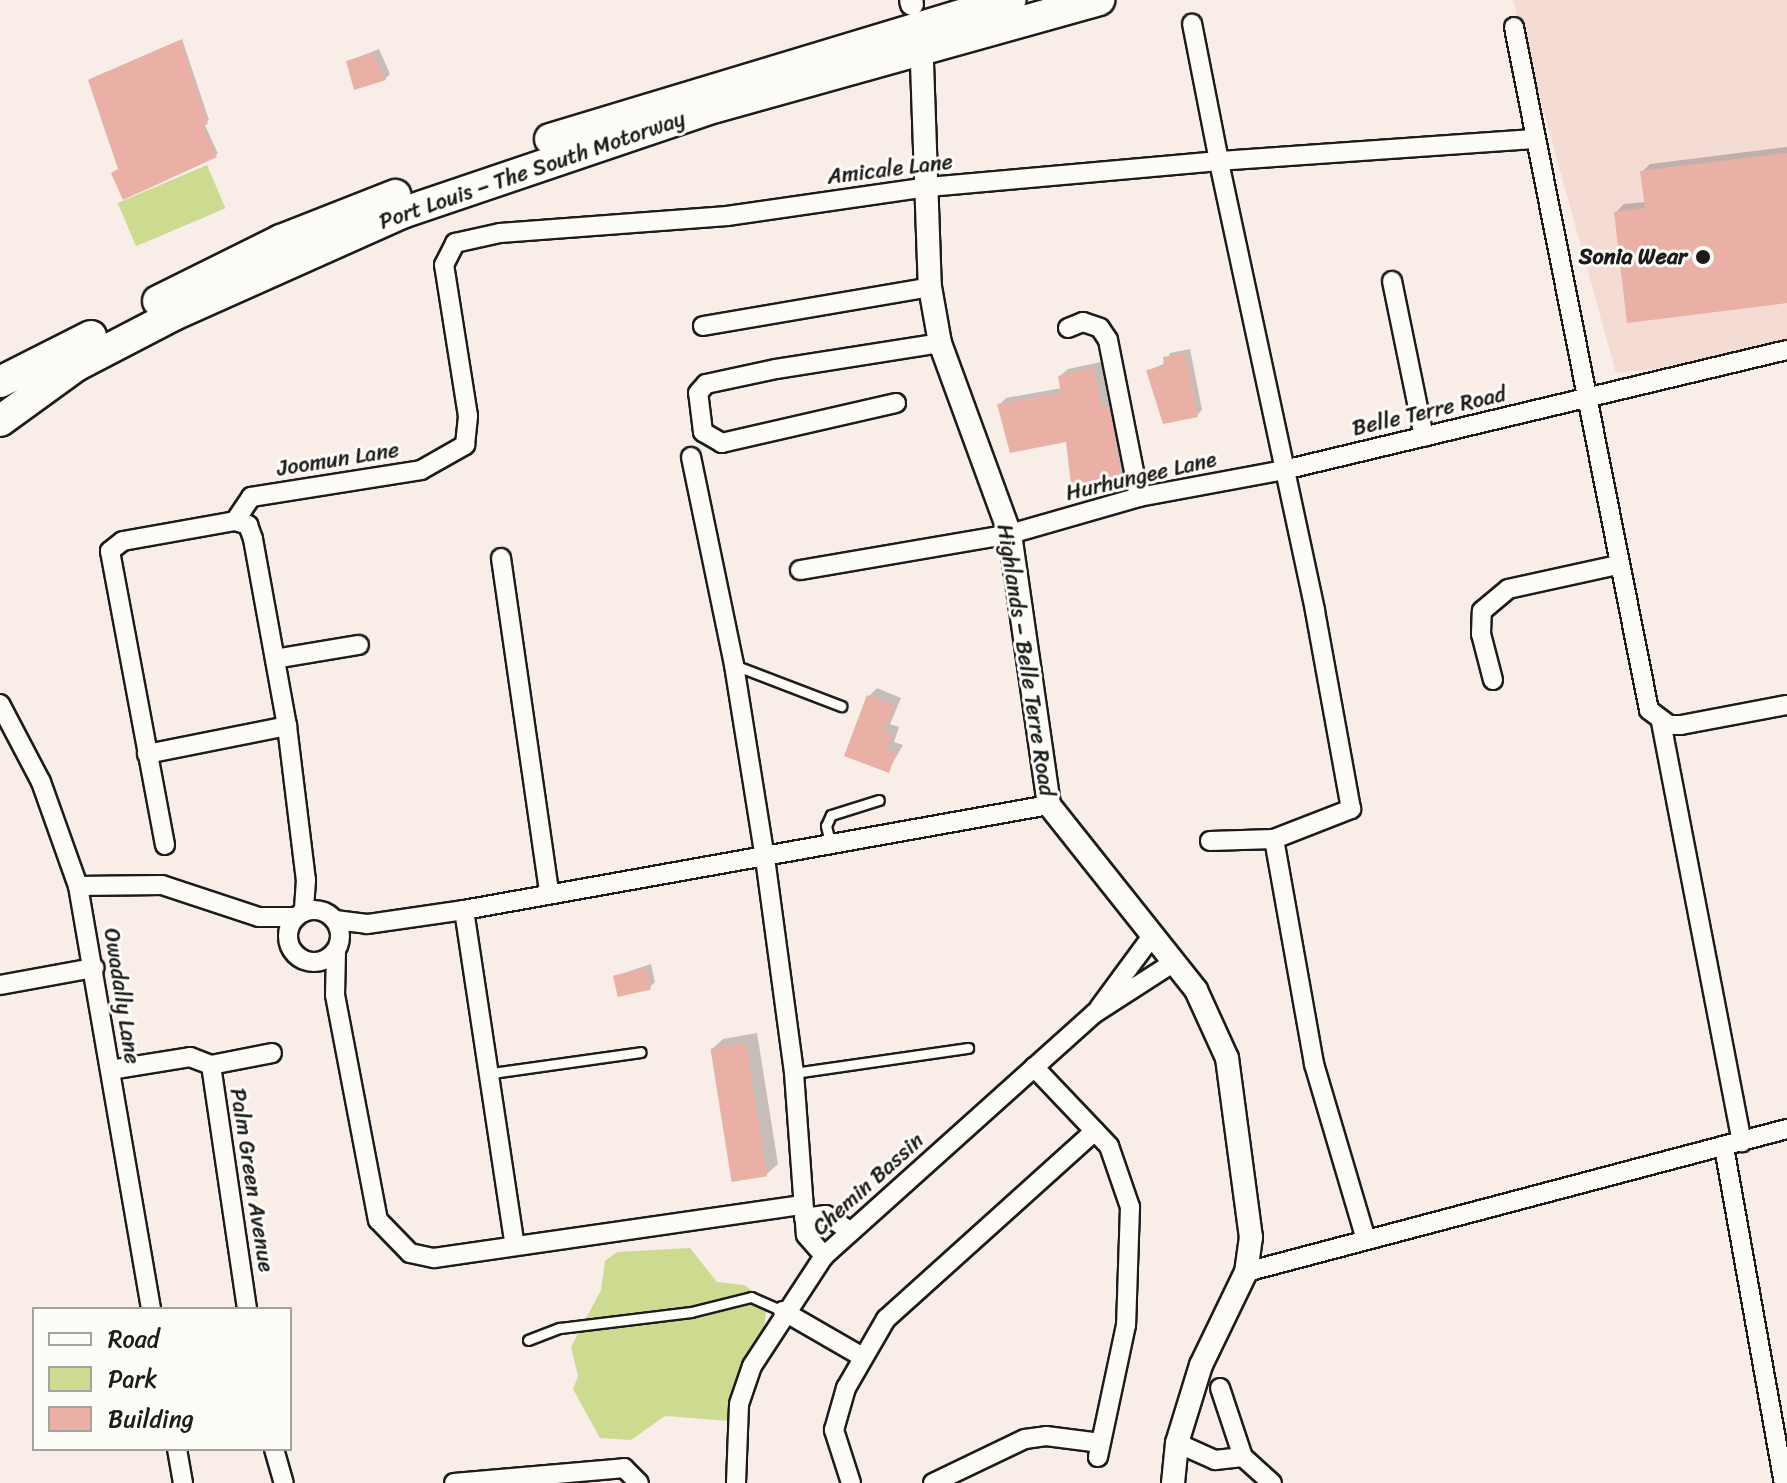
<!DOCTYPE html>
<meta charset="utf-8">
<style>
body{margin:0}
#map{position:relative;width:1787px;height:1483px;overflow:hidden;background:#f9ede7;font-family:Sriracha,sans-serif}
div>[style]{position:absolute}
.built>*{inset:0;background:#f4dbd4}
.green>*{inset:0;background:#ccdb8f;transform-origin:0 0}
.shadow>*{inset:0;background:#0003}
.building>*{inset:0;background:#eab0a6;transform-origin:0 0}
.roads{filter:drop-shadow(2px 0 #1c1c1c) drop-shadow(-2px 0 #1c1c1c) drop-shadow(0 2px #1c1c1c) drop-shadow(0 -2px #1c1c1c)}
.service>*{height:9px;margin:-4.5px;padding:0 4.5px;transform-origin:4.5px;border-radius:4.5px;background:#fdfcf7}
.minor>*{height:18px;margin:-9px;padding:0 9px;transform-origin:9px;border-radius:9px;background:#fdfcf7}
.minor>.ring{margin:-9px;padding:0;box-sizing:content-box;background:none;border:18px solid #fdfcf7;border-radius:50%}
.tertiary>*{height:22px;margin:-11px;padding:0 11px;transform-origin:11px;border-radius:11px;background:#fdfcf7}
.trunk>*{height:30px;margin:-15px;padding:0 15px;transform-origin:15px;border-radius:15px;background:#fdfcf7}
.dots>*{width:22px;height:22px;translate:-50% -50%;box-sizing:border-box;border:4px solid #fdfcf7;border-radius:50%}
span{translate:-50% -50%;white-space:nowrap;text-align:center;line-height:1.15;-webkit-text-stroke:6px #fdfcf7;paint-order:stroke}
.street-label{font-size:22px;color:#1c1c1c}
.poi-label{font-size:22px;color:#1c1c1c;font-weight:700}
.right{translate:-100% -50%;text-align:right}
.legend{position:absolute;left:32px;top:1307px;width:260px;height:144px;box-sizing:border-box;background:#fdfcf7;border:2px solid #a3a29f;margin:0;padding:10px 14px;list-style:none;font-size:24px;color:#1c1c1c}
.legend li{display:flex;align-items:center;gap:16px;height:40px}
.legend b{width:40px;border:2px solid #a3a29f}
</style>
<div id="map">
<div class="built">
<div style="clip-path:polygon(1513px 0,1787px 0,1787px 354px,1616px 373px)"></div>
</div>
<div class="green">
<div style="left:207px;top:165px;width:47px;height:97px;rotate:67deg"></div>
<div style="clip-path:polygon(690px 1248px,717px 1282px,744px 1285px,767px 1301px,761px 1359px,731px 1421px,665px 1416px,631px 1440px,600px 1438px,573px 1389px,578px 1376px,571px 1347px,601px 1290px,605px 1261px,617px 1252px)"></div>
</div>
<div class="shadow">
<div style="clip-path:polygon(182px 39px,209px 120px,204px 123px,218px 154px,120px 169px,92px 78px)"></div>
<div style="clip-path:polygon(379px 49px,390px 74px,385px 79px,348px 61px)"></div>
<div style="clip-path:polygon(1787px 147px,1787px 301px,1616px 212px,1624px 204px,1646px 202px,1642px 172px,1650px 164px)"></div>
<div style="clip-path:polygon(1190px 349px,1202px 410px,1197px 415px,1149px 370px,1166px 363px,1170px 353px)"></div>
<div style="clip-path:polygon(1101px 362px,1108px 400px,1116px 399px,1130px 477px,1122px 484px,1067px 439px,999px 405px,1006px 398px,1062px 388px,1060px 376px,1068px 369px)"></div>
<div style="clip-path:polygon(877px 688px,901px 698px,890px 724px,899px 727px,894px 742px,903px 745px,888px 771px,869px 696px)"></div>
<div style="clip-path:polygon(651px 964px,655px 982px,650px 987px,615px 976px)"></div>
<div style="clip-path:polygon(757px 1033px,778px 1164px,767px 1174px,712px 1049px,723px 1039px)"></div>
</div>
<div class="building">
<div style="clip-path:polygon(181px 40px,208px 124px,203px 126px,217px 157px,123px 200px,111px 173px,118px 169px,88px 80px)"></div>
<div style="clip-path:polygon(373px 53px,386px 80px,354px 90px,346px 61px)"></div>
<div style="clip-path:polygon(1787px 153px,1787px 303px,1627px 323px,1614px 212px,1645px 208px,1640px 171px)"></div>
<div style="clip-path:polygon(1185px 353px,1198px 417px,1163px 424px,1146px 370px,1164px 367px,1163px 357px)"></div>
<div style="clip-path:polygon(1094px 368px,1101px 406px,1109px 405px,1123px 486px,1072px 493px,1066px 442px,1010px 453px,997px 404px,1061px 393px,1058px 376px)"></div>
<div style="clip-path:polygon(867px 695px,894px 705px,884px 732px,893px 735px,887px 750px,896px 753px,889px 773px,844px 756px)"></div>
<div style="left:646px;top:968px;width:22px;height:34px;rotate:77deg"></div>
<div style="left:746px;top:1043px;width:135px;height:36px;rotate:81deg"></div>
</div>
<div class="roads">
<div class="service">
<div style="left:734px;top:665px;width:115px;rotate:21deg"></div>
<div style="left:831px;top:846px;width:21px;rotate:-104deg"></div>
<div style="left:826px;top:826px;width:12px;rotate:-66deg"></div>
<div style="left:831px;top:815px;width:50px;rotate:-17.4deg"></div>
<div style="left:492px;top:1073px;width:150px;rotate:-8deg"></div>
<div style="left:794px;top:1073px;width:176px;rotate:-8.2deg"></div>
<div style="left:528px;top:1340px;width:34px;rotate:-21deg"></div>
<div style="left:560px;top:1328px;width:132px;rotate:-7deg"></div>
<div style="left:691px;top:1312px;width:62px;rotate:-14deg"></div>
<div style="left:751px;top:1297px;width:35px;rotate:24deg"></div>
</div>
<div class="minor">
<div style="left:1514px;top:27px;width:696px;rotate:78.82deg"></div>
<div style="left:1649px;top:710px;width:25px;rotate:37deg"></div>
<div style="left:1669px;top:725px;width:12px"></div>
<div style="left:1681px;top:725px;width:108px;rotate:-10.7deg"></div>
<div style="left:1392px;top:281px;width:159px;rotate:78.4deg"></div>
<div style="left:703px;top:326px;width:230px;rotate:-9.7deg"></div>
<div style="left:1068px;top:328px;width:16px;rotate:-22deg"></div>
<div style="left:1083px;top:322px;width:18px;rotate:19deg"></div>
<div style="left:1100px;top:328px;width:14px;rotate:56deg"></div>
<div style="left:1108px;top:340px;width:160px;rotate:78.8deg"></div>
<div style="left:896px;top:403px;width:179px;rotate:167.1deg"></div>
<div style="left:722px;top:443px;width:22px;rotate:-150deg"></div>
<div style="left:703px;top:432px;width:39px;rotate:-97deg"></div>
<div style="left:698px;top:393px;width:12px;rotate:-48deg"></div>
<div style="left:706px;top:384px;width:72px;rotate:-12.1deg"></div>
<div style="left:776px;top:369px;width:166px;rotate:-9deg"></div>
<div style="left:691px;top:457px;width:212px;rotate:78.3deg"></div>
<div style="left:734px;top:665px;width:195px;rotate:80.9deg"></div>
<div style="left:765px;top:858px;width:217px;rotate:82.3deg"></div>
<div style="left:794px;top:1073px;width:162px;rotate:85.8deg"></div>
<div style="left:806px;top:1235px;width:28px;rotate:49deg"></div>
<div style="left:235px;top:521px;width:29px;rotate:-56deg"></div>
<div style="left:251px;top:497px;width:172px;rotate:-9deg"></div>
<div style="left:421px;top:470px;width:51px;rotate:-29.6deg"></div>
<div style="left:465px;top:445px;width:29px;rotate:-84deg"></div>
<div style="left:468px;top:416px;width:153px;rotate:-99deg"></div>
<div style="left:444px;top:265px;width:25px;rotate:-63deg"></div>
<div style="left:455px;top:243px;width:46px;rotate:-12.5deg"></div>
<div style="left:500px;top:233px;width:228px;rotate:-4.3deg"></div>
<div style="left:727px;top:216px;width:204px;rotate:-8.2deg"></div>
<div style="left:929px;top:187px;width:291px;rotate:-5.1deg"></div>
<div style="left:1219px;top:161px;width:140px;rotate:-101.1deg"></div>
<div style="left:501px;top:558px;width:337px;rotate:81.8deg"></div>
<div style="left:800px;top:570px;width:213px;rotate:-9.7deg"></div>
<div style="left:1010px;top:534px;width:134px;rotate:-16deg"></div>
<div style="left:1139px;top:497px;width:147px;rotate:-10.5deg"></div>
<div style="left:1284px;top:470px;width:517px;rotate:-13.42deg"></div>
<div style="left:275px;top:659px;width:85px;rotate:-9.5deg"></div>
<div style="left:1493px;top:680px;width:48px;rotate:-104.6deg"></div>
<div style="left:1481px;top:634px;width:23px;rotate:-88deg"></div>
<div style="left:1482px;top:611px;width:34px;rotate:-40deg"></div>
<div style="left:1508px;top:589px;width:112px;rotate:-12.4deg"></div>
<div style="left:0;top:704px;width:88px;rotate:62.3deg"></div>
<div style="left:41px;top:782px;width:110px;rotate:70.4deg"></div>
<div style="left:78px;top:886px;width:429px;rotate:80.2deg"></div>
<div style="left:1661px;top:722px;width:428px;rotate:79.1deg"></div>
<div style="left:147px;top:754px;width:143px;rotate:-11.3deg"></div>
<div style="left:1274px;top:839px;width:229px;rotate:79.9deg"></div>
<div style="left:1314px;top:1064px;width:183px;rotate:73.5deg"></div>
<div style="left:1210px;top:841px;width:64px;rotate:-1.8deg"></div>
<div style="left:1274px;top:839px;width:83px;rotate:-21.3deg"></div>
<div style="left:1351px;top:809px;width:202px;rotate:-100.3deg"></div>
<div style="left:1315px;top:610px;width:459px;rotate:-102.1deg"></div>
<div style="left:1219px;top:161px;width:317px;rotate:-4deg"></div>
<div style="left:165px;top:845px;width:299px;rotate:-100.6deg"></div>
<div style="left:110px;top:551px;width:16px;rotate:-38deg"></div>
<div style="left:123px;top:541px;width:114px;rotate:-10.1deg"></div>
<div style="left:235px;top:521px;width:14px;rotate:17deg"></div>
<div style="left:248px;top:525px;width:15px;rotate:70deg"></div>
<div style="left:253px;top:539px;width:190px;rotate:79.7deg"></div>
<div style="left:287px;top:726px;width:155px;rotate:83deg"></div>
<div style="left:306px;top:880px;width:32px;rotate:94deg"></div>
<div style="left:78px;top:886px;width:84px;rotate:-0.7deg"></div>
<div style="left:162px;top:885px;width:102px;rotate:18.3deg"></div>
<div style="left:259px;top:917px;width:37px"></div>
<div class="ring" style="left:288px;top:910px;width:34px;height:34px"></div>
<div style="left:464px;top:910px;width:336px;rotate:81.4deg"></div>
<div style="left:335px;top:920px;width:32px;rotate:7deg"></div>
<div style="left:367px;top:924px;width:98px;rotate:-8.2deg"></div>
<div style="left:464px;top:910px;width:594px;rotate:-10.18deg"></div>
<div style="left:336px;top:951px;width:44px;rotate:91.3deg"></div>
<div style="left:335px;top:995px;width:229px;rotate:79.2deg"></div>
<div style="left:378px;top:1220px;width:46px;rotate:45.9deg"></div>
<div style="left:410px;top:1253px;width:25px;rotate:12deg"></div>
<div style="left:434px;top:1258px;width:372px;rotate:-8.2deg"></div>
<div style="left:0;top:985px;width:96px;rotate:-10.3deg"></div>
<div style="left:1099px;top:1008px;width:89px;rotate:-53.6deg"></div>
<div style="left:211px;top:1065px;width:62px;rotate:-11.1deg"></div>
<div style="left:1034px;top:1067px;width:109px;rotate:46.5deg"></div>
<div style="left:1109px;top:1146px;width:65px;rotate:71deg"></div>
<div style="left:1130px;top:1207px;width:118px;rotate:91.9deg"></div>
<div style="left:1126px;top:1325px;width:135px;rotate:102deg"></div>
<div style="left:110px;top:1070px;width:81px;rotate:-9.2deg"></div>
<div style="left:190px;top:1057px;width:22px;rotate:21deg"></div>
<div style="left:211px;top:1065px;width:247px;rotate:81.6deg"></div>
<div style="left:1724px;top:1147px;width:341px;rotate:79.9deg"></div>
<div style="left:804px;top:1218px;width:22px;rotate:-8deg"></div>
<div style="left:826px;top:1215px;width:29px;rotate:34deg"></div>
<div style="left:1246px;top:1272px;width:560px;rotate:-14.81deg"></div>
<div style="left:783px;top:1311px;width:90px;rotate:30deg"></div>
<div style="left:1220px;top:1388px;width:73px;rotate:71.6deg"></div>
<div style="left:1177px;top:1443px;width:42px;rotate:24.1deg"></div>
<div style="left:1215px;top:1460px;width:28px;rotate:-6deg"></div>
<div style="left:1243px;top:1457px;width:39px;rotate:42deg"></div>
<div style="left:177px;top:1449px;width:35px;rotate:80deg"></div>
<div style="left:274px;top:1449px;width:35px;rotate:74deg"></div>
<div style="left:454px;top:1483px;width:171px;rotate:-5deg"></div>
<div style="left:624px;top:1468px;width:21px;rotate:45deg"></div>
<div style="left:736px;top:1483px;width:79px;rotate:-87.8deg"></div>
<div style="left:739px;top:1404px;width:40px;rotate:-71.1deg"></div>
<div style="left:752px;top:1366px;width:131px;rotate:-56.8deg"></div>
<div style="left:824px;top:1256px;width:364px;rotate:-41.9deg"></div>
<div style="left:1095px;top:1013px;width:94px;rotate:-32.8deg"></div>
<div style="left:851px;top:1483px;width:56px;rotate:-107.8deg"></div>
<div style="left:834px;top:1430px;width:44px;rotate:-74.1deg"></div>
<div style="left:846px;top:1388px;width:80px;rotate:-59.9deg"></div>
<div style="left:886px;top:1319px;width:281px;rotate:-42deg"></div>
<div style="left:933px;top:1483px;width:102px;rotate:-25.6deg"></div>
<div style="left:1025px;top:1439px;width:21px;rotate:-8deg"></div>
<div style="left:1046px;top:1436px;width:55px;rotate:7.3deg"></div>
</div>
<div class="tertiary">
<div style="left:911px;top:0;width:4px;rotate:76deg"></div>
<div style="left:922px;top:63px;width:224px;rotate:88deg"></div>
<div style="left:930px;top:287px;width:57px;rotate:79.9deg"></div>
<div style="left:940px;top:343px;width:203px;rotate:69.9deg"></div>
<div style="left:1010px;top:534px;width:274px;rotate:81.8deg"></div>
<div style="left:1049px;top:805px;width:236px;rotate:51.5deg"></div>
<div style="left:1196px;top:990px;width:75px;rotate:65.5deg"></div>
<div style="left:1227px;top:1058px;width:181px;rotate:82.4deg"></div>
<div style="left:1251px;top:1237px;width:35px;rotate:98deg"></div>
<div style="left:1246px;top:1272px;width:103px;rotate:115.8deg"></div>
<div style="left:1201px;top:1365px;width:82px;rotate:107.1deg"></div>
<div style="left:1177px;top:1443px;width:40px;rotate:95.7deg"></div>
</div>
<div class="trunk">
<div style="left:550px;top:139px;width:481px;rotate:-16.8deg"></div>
<div style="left:158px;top:301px;width:137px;rotate:-26.4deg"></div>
<div style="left:281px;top:240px;width:123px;rotate:-21.5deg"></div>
<div style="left:0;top:382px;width:102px;rotate:-26.8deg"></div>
<div style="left:0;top:421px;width:94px;rotate:-35.9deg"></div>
<div style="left:76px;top:366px;width:110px;rotate:-27.5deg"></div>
<div style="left:174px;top:315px;width:250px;rotate:-24.1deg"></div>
<div style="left:402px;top:213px;width:331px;rotate:-18.7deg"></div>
<div style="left:716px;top:107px;width:398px;rotate:-15.6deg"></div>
</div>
</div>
<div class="dots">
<div style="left:1703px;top:257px;background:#1c1c1c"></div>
</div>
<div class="street-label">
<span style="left:890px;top:169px;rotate:-7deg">Amicale Lane</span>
<span style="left:532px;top:170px;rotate:-19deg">Port Louis – The South Motorway</span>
<span style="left:1429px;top:411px;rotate:-13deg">Belle Terre Road</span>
<span style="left:338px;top:459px;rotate:-9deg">Joomun Lane</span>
<span style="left:1141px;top:476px;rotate:-13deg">Hurhungee Lane</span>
<span style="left:1026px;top:660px;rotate:81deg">Highlands – Belle Terre Road</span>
<span style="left:122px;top:996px;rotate:81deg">Owadally Lane</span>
<span style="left:252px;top:1180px;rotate:81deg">Palm Green Avenue</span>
<span style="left:868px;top:1184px;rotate:-42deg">Chemin Bassin</span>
</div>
<div class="poi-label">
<span class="right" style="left:1687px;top:257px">Sonia Wear</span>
</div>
<ul class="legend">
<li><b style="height:10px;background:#fdfcf7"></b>Road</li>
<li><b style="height:22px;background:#ccdb8f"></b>Park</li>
<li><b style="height:22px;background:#eab0a6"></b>Building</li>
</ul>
</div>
